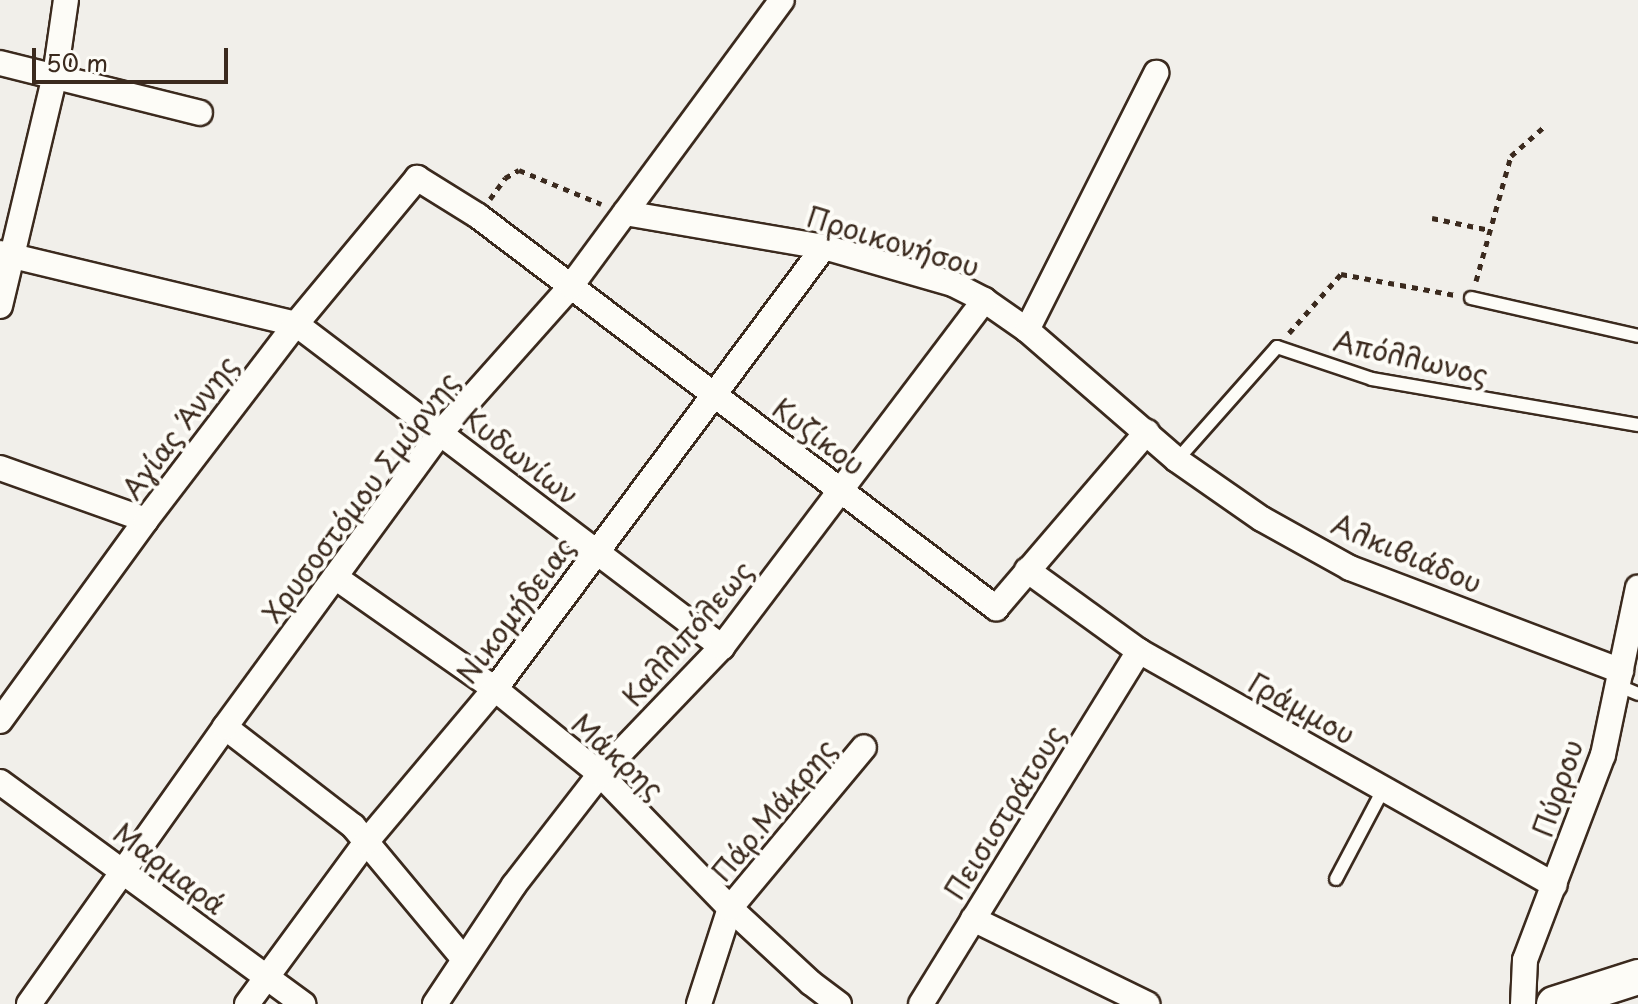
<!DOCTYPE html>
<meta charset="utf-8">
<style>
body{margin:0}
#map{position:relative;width:1638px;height:1004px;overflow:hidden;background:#f1efea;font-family:"Playpen Sans",sans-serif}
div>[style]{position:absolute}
.path>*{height:5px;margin-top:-2.5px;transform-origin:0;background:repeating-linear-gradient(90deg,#3b2a1e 0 6px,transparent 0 12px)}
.roads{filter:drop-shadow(2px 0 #3b2a1e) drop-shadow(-2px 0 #3b2a1e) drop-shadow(0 2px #3b2a1e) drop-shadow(0 -2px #3b2a1e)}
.lane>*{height:12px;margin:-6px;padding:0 6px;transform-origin:6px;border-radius:6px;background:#fdfcf7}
.street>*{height:24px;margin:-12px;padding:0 12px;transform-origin:12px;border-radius:12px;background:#fdfcf7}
.secondary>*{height:34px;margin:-17px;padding:0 17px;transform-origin:17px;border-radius:17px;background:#fdfcf7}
span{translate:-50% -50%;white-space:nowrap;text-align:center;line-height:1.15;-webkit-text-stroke:8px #fdfcf7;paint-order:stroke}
.street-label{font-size:28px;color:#3b2a1e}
.scale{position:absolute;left:32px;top:48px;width:196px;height:36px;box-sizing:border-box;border:4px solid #3b2a1e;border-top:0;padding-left:10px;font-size:24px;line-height:28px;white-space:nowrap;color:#3b2a1e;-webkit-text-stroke:6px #fdfcf7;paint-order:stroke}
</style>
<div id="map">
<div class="path">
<div style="left:490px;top:199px;width:26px;rotate:-54deg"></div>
<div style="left:505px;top:178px;width:16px;rotate:-30deg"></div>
<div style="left:519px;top:170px;width:89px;rotate:22.5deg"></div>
<div style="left:1432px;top:218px;width:59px;rotate:11.7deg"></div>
<div style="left:1476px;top:281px;width:130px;rotate:-74.4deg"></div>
<div style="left:1511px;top:156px;width:45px;rotate:-41.4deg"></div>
<div style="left:1289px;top:333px;width:79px;rotate:-48.6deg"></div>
<div style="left:1341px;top:274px;width:116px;rotate:10.4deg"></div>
</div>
<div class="roads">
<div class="lane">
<div style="left:1471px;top:298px;width:171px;rotate:12.8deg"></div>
<div style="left:1177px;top:460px;width:151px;rotate:-48.5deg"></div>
<div style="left:1277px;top:347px;width:100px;rotate:18.6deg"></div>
<div style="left:1372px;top:379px;width:270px;rotate:9.8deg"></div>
<div style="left:1617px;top:685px;width:23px;rotate:23deg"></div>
<div style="left:1336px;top:879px;width:103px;rotate:-62.2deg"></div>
</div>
<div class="street">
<div style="left:0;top:63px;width:206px;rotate:14deg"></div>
<div style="left:625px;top:213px;width:202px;rotate:9.7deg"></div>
<div style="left:824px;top:247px;width:134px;rotate:16deg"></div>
<div style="left:953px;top:284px;width:35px;rotate:27deg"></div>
<div style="left:984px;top:300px;width:52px;rotate:34.9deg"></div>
<div style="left:1027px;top:330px;width:198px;rotate:40.9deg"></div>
<div style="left:1177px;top:460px;width:103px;rotate:34.8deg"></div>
<div style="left:1262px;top:519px;width:101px;rotate:29.1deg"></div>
<div style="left:1350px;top:568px;width:290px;rotate:20.8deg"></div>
<div style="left:0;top:253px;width:304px;rotate:13.5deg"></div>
<div style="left:296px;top:324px;width:535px;rotate:37.17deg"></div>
<div style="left:0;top:306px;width:236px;rotate:-76.6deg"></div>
<div style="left:55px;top:76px;width:77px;rotate:-81.8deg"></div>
<div style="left:1027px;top:330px;width:288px;rotate:-63.3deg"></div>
<div style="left:0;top:468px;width:155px;rotate:19.6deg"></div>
<div style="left:1027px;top:570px;width:138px;rotate:35.9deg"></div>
<div style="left:1139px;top:651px;width:477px;rotate:29.4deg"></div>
<div style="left:335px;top:577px;width:195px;rotate:35deg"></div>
<div style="left:495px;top:689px;width:135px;rotate:39deg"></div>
<div style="left:600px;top:774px;width:187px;rotate:45.9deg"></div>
<div style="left:730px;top:908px;width:110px;rotate:42.8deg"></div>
<div style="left:811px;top:983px;width:35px;rotate:37deg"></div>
<div style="left:0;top:721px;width:248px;rotate:-54deg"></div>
<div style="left:146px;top:520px;width:247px;rotate:-52.6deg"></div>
<div style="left:296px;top:324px;width:190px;rotate:-50.3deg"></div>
<div style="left:417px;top:178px;width:72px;rotate:31.9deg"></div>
<div style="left:478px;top:216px;width:650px;rotate:37.12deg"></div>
<div style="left:996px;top:608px;width:232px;rotate:-49.4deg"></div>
<div style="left:225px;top:727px;width:162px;rotate:37.7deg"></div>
<div style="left:353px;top:826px;width:172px;rotate:50.2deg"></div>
<div style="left:0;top:782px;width:376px;rotate:36.2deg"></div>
<div style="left:973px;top:919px;width:194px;rotate:26deg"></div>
<div style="left:29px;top:1004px;width:339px;rotate:-54.7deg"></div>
<div style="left:225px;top:727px;width:366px;rotate:-53.8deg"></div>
<div style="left:441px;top:432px;width:195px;rotate:-48.3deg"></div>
<div style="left:571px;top:286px;width:355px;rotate:-53.6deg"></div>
<div style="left:247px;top:1004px;width:201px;rotate:-53.7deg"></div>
<div style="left:366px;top:842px;width:200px;rotate:-49.9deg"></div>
<div style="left:495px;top:689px;width:551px;rotate:-53.34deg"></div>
<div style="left:435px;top:1004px;width:143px;rotate:-56.4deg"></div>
<div style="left:514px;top:885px;width:140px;rotate:-52.2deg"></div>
<div style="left:600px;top:774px;width:176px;rotate:-46.2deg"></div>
<div style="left:722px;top:647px;width:435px;rotate:-52.9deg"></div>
<div style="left:699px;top:1004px;width:101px;rotate:-72.1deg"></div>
<div style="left:730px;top:908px;width:209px;rotate:-50.2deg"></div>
<div style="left:921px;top:1004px;width:415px;rotate:-58.3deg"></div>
<div style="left:1523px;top:1004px;width:44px;rotate:-87.4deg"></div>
<div style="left:1525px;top:960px;width:219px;rotate:-69.2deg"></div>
<div style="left:1603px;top:755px;width:171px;rotate:-78.2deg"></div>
</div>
<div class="secondary">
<div style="left:1554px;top:1004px;width:88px;rotate:-17.8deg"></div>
</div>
</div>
<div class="street-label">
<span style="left:893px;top:241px;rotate:17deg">Προικονήσου</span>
<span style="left:1411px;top:357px;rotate:13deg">Απόλλωνος</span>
<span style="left:179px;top:427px;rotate:-53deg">Αγίας Άννης</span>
<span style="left:819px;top:436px;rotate:37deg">Κυζίκου</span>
<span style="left:521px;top:456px;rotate:38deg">Κυδωνίων</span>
<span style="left:360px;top:497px;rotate:-53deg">Χρυσοστόμου Σμύρνης</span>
<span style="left:1407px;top:553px;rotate:23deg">Αλκιβιάδου</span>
<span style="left:515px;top:610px;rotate:-53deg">Νικομήδειας</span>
<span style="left:687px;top:633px;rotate:-49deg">Καλλιπόλεως</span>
<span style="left:1302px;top:708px;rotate:29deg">Γράμμου</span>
<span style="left:618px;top:756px;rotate:42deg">Μάκρης</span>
<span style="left:1557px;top:788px;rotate:-71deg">Πύρρου</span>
<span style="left:773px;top:810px;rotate:-50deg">Πάρ.Μάκρης</span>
<span style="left:1004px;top:812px;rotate:-58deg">Πεισιστράτους</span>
<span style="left:170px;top:868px;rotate:37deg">Μαρμαρά</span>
</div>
<div class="scale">50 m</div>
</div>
